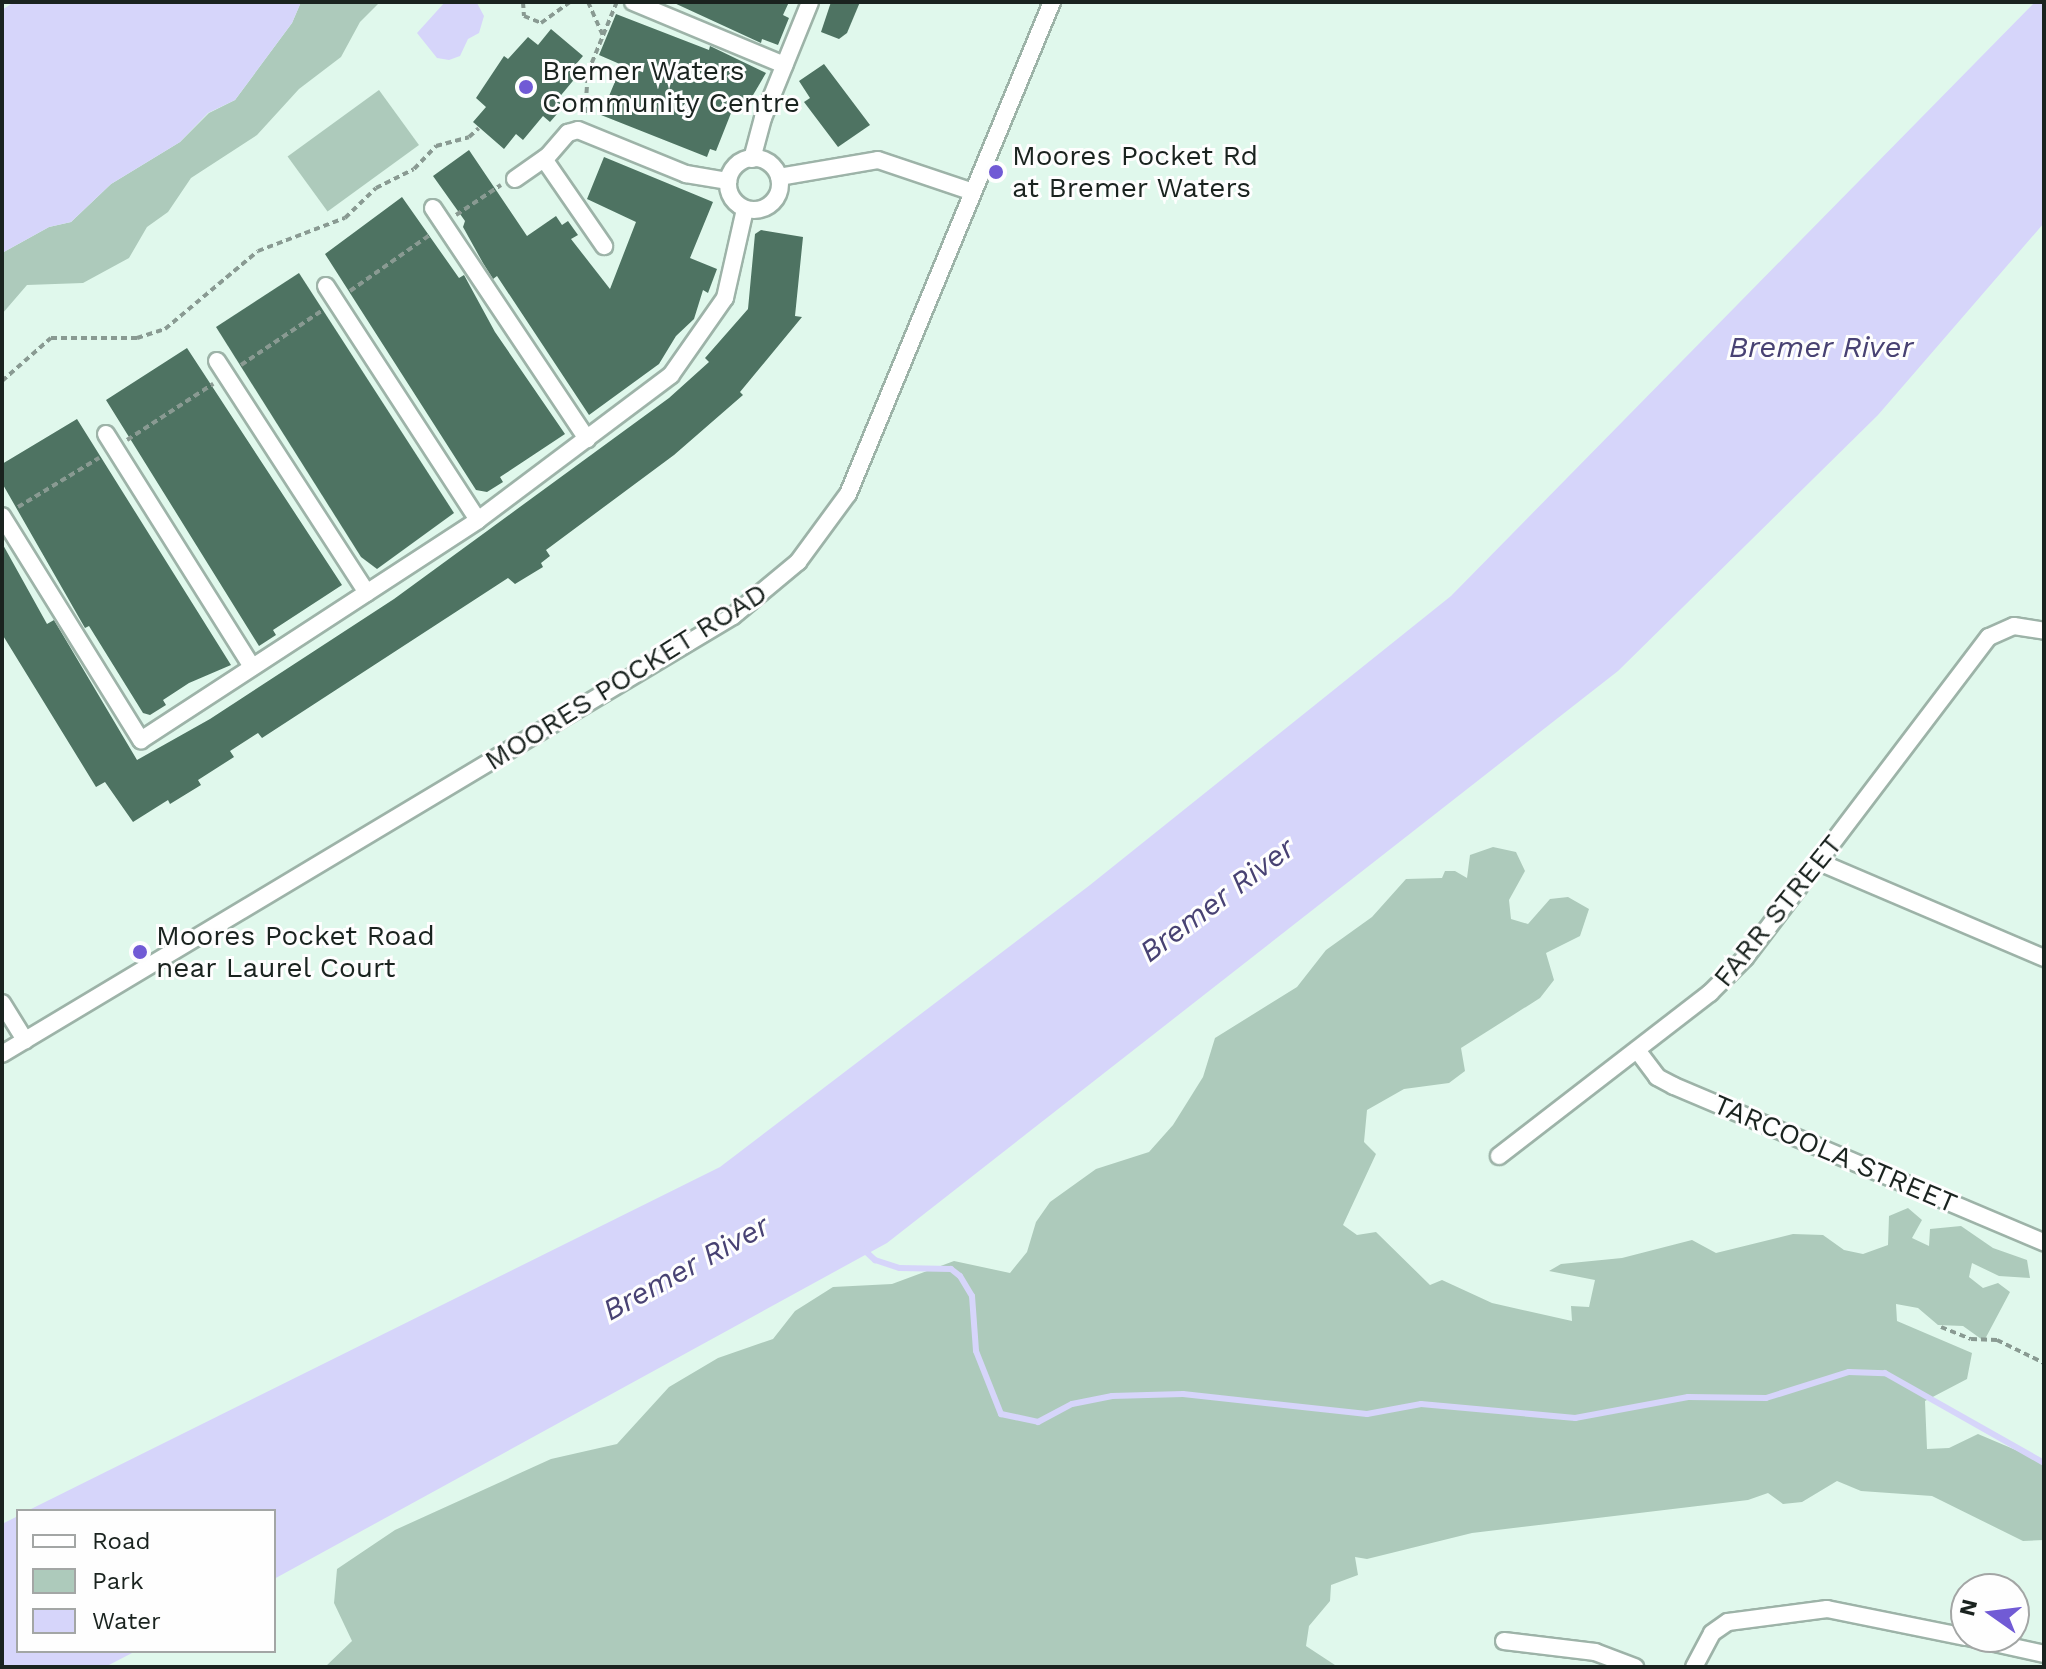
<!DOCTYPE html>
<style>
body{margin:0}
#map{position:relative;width:2046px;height:1669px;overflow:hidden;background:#e0f8ec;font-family:"Work Sans",sans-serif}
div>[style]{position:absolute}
.green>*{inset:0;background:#adcabb;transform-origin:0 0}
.water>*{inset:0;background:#d6d5fa}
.stream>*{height:6px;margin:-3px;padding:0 3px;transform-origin:3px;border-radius:3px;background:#d6d5fa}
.building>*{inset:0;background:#4e7362}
.path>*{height:4px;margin-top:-2px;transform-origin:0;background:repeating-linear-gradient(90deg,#899a92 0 6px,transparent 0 10px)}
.roads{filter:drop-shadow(2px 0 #9db3a8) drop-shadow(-2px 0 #9db3a8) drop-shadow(0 2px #9db3a8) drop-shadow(0 -2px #9db3a8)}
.minor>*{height:16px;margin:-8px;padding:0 8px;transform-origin:8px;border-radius:8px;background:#fff}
.minor>.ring{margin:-8px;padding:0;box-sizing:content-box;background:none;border:16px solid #fff;border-radius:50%}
.dots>*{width:22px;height:22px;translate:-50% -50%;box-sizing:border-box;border:4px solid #fefefe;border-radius:50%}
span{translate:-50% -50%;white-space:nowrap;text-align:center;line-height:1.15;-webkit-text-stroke:6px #fefefe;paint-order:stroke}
.poi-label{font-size:28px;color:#1a231f}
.left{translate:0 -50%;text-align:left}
.street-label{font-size:28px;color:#1a231f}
.water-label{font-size:30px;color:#484273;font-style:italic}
.frame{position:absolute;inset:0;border:4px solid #1a231f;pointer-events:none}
.legend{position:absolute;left:16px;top:1509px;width:260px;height:144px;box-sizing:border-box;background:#fefefe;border:2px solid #a3a6a5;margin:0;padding:10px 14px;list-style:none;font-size:24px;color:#1a231f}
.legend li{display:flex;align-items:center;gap:16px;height:40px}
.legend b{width:40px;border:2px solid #a3a6a5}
.north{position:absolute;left:1950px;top:1573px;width:80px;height:80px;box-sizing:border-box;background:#fefefe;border:2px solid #a3a6a5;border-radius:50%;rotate:284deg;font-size:22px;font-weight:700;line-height:32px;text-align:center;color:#1a231f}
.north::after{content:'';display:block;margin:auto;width:28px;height:36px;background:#715bd5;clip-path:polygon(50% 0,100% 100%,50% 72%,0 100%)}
</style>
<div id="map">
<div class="green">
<div style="clip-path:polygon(301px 2px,380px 2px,360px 22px,341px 57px,299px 89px,257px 135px,191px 178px,168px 212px,147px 227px,129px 258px,83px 283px,27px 285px,2px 314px,2px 253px,49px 227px,71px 222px,111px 184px,180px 142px,209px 113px,235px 100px,292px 23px)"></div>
<div style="left:379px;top:90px;width:68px;height:113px;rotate:54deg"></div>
<div style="clip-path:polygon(1493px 847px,1516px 852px,1525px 871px,1509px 900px,1511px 919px,1528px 924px,1550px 899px,1568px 897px,1589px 909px,1580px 936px,1546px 953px,1554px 980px,1540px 998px,1461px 1048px,1465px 1071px,1449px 1083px,1404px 1089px,1367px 1110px,1364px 1142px,1376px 1154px,1343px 1225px,1357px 1235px,1376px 1232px,1430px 1285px,1442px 1280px,1492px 1303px,1572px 1321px,1571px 1306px,1589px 1307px,1595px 1280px,1549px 1271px,1561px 1264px,1622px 1258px,1692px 1240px,1716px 1253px,1793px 1234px,1823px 1235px,1844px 1250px,1863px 1254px,1888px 1245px,1889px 1216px,1908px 1208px,1922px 1220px,1912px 1238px,1929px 1246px,1930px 1229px,1961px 1226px,1993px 1248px,2027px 1260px,2030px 1278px,1999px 1276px,1972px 1263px,1969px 1277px,1983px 1288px,1998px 1283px,2010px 1292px,1984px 1341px,1963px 1326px,1938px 1325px,1918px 1308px,1896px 1304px,1897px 1321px,1972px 1353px,1967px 1379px,1925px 1401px,1927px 1449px,1949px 1448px,1978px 1434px,2044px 1462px,2044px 1540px,2023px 1541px,1932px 1496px,1861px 1491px,1837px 1481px,1802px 1502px,1783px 1504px,1768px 1493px,1748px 1500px,1472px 1533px,1367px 1559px,1355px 1557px,1358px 1575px,1331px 1585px,1330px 1601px,1309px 1626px,1306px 1646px,1338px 1667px,325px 1667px,352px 1641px,334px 1603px,337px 1569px,395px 1530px,551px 1459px,617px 1444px,669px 1387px,718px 1358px,773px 1339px,795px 1311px,833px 1287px,892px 1284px,954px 1261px,1010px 1273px,1027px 1252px,1036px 1222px,1050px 1202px,1096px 1169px,1149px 1152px,1173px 1125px,1203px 1077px,1215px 1038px,1297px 987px,1326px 950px,1372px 917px,1406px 879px,1442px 878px,1445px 871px,1455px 871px,1467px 878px,1470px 855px)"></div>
</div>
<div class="water">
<div style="clip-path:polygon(14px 2px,301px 2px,292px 23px,235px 100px,208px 113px,180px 142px,111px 184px,71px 222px,49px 227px,2px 253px,2px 10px)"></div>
<div style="clip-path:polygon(445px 2px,477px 3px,484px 16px,479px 33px,468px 39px,460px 56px,449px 60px,437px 58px,417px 33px)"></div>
<div style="clip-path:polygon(2035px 2px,2044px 2px,2044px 223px,1878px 415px,1618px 671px,887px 1243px,274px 1579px,274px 1511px,27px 1511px,720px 1167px,1090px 885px,1451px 596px)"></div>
<div style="clip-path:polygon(18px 1516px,18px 1651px,136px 1651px,105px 1667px,2px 1667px,2px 1524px)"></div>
</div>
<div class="stream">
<div style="left:862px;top:1248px;width:18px;rotate:43deg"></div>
<div style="left:875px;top:1260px;width:26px;rotate:18deg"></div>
<div style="left:900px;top:1268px;width:51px;rotate:1.1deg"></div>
<div style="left:951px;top:1269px;width:11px;rotate:38deg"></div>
<div style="left:960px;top:1276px;width:23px;rotate:59deg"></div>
<div style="left:972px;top:1296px;width:55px;rotate:85.8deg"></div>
<div style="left:976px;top:1351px;width:68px;rotate:68.4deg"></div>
<div style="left:1001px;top:1414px;width:38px;rotate:12deg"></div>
<div style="left:1038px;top:1422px;width:38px;rotate:-28deg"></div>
<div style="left:1072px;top:1404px;width:41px;rotate:-11.3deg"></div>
<div style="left:1112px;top:1396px;width:71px;rotate:-1.6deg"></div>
<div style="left:1183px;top:1394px;width:185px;rotate:6.2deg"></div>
<div style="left:1367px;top:1414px;width:55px;rotate:-10.5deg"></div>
<div style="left:1421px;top:1404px;width:155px;rotate:5.2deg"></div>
<div style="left:1575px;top:1418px;width:115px;rotate:-10.5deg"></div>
<div style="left:1688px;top:1397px;width:78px;rotate:0.7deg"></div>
<div style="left:1766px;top:1398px;width:87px;rotate:-17.4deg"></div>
<div style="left:1849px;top:1372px;width:36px;rotate:2deg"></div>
<div style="left:1885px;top:1373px;width:183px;rotate:29.5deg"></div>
</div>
<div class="building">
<div style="clip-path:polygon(672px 2px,789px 2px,783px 15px,789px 18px,778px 45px,762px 39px,761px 43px)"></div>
<div style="clip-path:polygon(831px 2px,860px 2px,847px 33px,839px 39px,821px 32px)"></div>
<div style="clip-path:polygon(616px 14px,709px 50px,710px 46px,766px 73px,743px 112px,733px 108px,716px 151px,710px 149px,707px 157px,601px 115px,622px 65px,599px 55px)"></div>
<div style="clip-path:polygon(551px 29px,583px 56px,570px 71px,577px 76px,557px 100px,564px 106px,550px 122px,543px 116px,523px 140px,516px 134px,504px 149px,473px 122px,486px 107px,476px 98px,504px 56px,508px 59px,528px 37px,538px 45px)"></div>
<div style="clip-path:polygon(824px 64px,870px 125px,838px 147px,804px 102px,810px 98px,799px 81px)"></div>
<div style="clip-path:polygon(469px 150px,527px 236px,556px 216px,562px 225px,568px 221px,578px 235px,571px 239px,610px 289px,636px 222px,587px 199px,604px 157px,713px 202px,690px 258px,717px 269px,708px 293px,703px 290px,694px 319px,676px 336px,659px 364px,589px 415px,497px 276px,493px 279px,483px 263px,463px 227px,465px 221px,433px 176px)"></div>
<div style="clip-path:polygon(402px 197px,459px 278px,464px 275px,495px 332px,565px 434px,500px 477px,503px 482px,487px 492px,476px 490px,325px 254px)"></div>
<div style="clip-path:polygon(761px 230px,803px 237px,795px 316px,802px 317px,740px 392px,743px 395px,674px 455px,546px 550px,550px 556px,541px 563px,543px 567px,515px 584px,508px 578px,262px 738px,258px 733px,230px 751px,234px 757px,198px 780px,201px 785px,170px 804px,168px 800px,133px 822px,105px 782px,96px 787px,2px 634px,2px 543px,47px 624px,54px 620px,137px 760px,210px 719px,394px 599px,669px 398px,709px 362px,705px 358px,748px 309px,755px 234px)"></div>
<div style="clip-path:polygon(299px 273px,454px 513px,377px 569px,361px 557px,216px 327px)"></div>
<div style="clip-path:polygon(187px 348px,342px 585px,273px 630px,276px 635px,259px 646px,106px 400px)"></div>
<div style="clip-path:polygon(77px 419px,231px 665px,189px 683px,163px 700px,166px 705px,150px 715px,143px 713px,89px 626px,85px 628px,2px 483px,2px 464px)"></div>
</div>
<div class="path">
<div style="left:523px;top:2px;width:14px;rotate:86deg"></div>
<div style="left:524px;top:16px;width:18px;rotate:22deg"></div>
<div style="left:541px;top:23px;width:36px;rotate:-36deg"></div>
<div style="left:588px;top:2px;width:37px;rotate:66deg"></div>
<div style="left:585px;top:113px;width:41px;rotate:-85.8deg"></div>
<div style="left:588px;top:72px;width:74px;rotate:-67.6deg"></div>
<div style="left:456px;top:215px;width:54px;rotate:-33.7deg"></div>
<div style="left:350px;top:291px;width:99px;rotate:-35.1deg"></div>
<div style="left:241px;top:365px;width:99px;rotate:-33.9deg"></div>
<div style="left:2px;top:381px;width:65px;rotate:-41.3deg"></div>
<div style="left:51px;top:338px;width:86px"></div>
<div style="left:137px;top:338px;width:29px;rotate:-18deg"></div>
<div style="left:165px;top:329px;width:121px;rotate:-40deg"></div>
<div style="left:258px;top:251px;width:93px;rotate:-20.8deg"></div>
<div style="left:345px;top:218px;width:43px;rotate:-44.1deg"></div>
<div style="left:376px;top:188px;width:42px;rotate:-26.6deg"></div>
<div style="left:414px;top:169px;width:32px;rotate:-46deg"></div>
<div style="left:436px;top:146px;width:34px;rotate:-15deg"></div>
<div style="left:469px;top:137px;width:13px;rotate:-42deg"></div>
<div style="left:127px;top:440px;width:103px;rotate:-33.1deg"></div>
<div style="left:18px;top:507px;width:95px;rotate:-31.2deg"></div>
<div style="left:1941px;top:1327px;width:32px;rotate:22deg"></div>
<div style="left:1971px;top:1339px;width:26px;rotate:2deg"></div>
<div style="left:1997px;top:1340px;width:52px;rotate:26.1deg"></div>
</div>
<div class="roads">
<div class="minor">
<div style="left:633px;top:2px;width:164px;rotate:22.6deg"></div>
<div class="ring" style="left:728px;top:158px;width:36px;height:36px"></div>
<div style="left:544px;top:159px;width:106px;rotate:55.4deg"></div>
<div style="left:752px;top:159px;width:42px;rotate:-75deg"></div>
<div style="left:763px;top:118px;width:125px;rotate:-67.9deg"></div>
<div style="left:779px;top:177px;width:100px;rotate:-9.7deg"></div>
<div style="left:878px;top:160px;width:100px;rotate:18.6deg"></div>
<div style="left:515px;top:179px;width:39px;rotate:-35deg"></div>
<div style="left:547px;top:157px;width:32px;rotate:-49deg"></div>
<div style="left:568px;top:133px;width:10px;rotate:-17deg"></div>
<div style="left:578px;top:130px;width:117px;rotate:22.2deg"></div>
<div style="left:686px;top:174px;width:43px;rotate:9.5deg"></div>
<div style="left:433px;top:208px;width:278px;rotate:56.3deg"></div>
<div style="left:326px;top:286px;width:279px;rotate:57deg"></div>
<div style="left:217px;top:361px;width:276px;rotate:57.1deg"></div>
<div style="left:106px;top:434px;width:275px;rotate:57.9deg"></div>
<div style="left:2px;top:516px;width:264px;rotate:58.2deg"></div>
<div style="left:141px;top:740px;width:402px;rotate:-33.1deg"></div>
<div style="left:478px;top:520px;width:241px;rotate:-36.9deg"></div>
<div style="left:671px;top:375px;width:94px;rotate:-55deg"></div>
<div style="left:725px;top:298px;width:91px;rotate:-77.3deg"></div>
<div style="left:1819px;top:862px;width:245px;rotate:23.1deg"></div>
<div style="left:2px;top:1003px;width:44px;rotate:58.1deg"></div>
<div style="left:1637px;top:1050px;width:34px;rotate:53deg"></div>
<div style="left:1657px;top:1077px;width:19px;rotate:28deg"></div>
<div style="left:1674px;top:1086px;width:402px;rotate:22.9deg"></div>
<div style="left:2px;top:1054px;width:852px;rotate:-30.93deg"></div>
<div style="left:733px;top:616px;width:85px;rotate:-39.7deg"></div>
<div style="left:798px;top:562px;width:84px;rotate:-53.7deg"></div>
<div style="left:848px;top:494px;width:533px;rotate:-67.48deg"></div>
<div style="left:1499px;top:1156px;width:267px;rotate:-37.7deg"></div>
<div style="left:1710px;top:993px;width:49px;rotate:-45deg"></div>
<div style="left:1745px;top:958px;width:403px;rotate:-52.8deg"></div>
<div style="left:1989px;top:637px;width:27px;rotate:-24deg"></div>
<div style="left:2014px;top:626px;width:30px;rotate:9deg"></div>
<div style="left:1967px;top:1637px;width:79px;rotate:12.4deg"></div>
<div style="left:1504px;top:1641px;width:92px;rotate:6.9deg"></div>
<div style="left:1595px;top:1652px;width:43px;rotate:20.6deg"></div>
<div style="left:1694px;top:1667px;width:38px;rotate:-62deg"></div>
<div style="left:1712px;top:1633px;width:19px;rotate:-35deg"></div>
<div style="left:1728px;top:1622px;width:100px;rotate:-7.5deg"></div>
<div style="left:1827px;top:1609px;width:142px;rotate:11.4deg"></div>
</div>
</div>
<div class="dots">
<div style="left:526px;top:87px;background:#715bd5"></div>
<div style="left:996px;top:172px;background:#715bd5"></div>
<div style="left:140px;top:952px;background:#715bd5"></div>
</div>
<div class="poi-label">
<span class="left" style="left:542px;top:87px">Bremer Waters<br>Community Centre</span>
<span class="left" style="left:1012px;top:172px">Moores Pocket Rd<br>at Bremer Waters</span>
<span class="left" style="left:156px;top:952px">Moores Pocket Road<br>near Laurel Court</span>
</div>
<div class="street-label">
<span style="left:626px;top:677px;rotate:-32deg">MOORES POCKET ROAD</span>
<span style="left:1778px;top:911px;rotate:-51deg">FARR STREET</span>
<span style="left:1835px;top:1154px;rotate:23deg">TARCOOLA STREET</span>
</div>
<div class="water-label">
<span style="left:1821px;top:347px">Bremer River</span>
<span style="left:1217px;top:900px;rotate:-37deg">Bremer River</span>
<span style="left:686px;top:1268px;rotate:-29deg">Bremer River</span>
</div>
<div class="frame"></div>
<ul class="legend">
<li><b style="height:10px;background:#fff"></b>Road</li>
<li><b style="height:22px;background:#adcabb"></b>Park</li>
<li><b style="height:22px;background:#d6d5fa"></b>Water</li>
</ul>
<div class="north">N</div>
</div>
